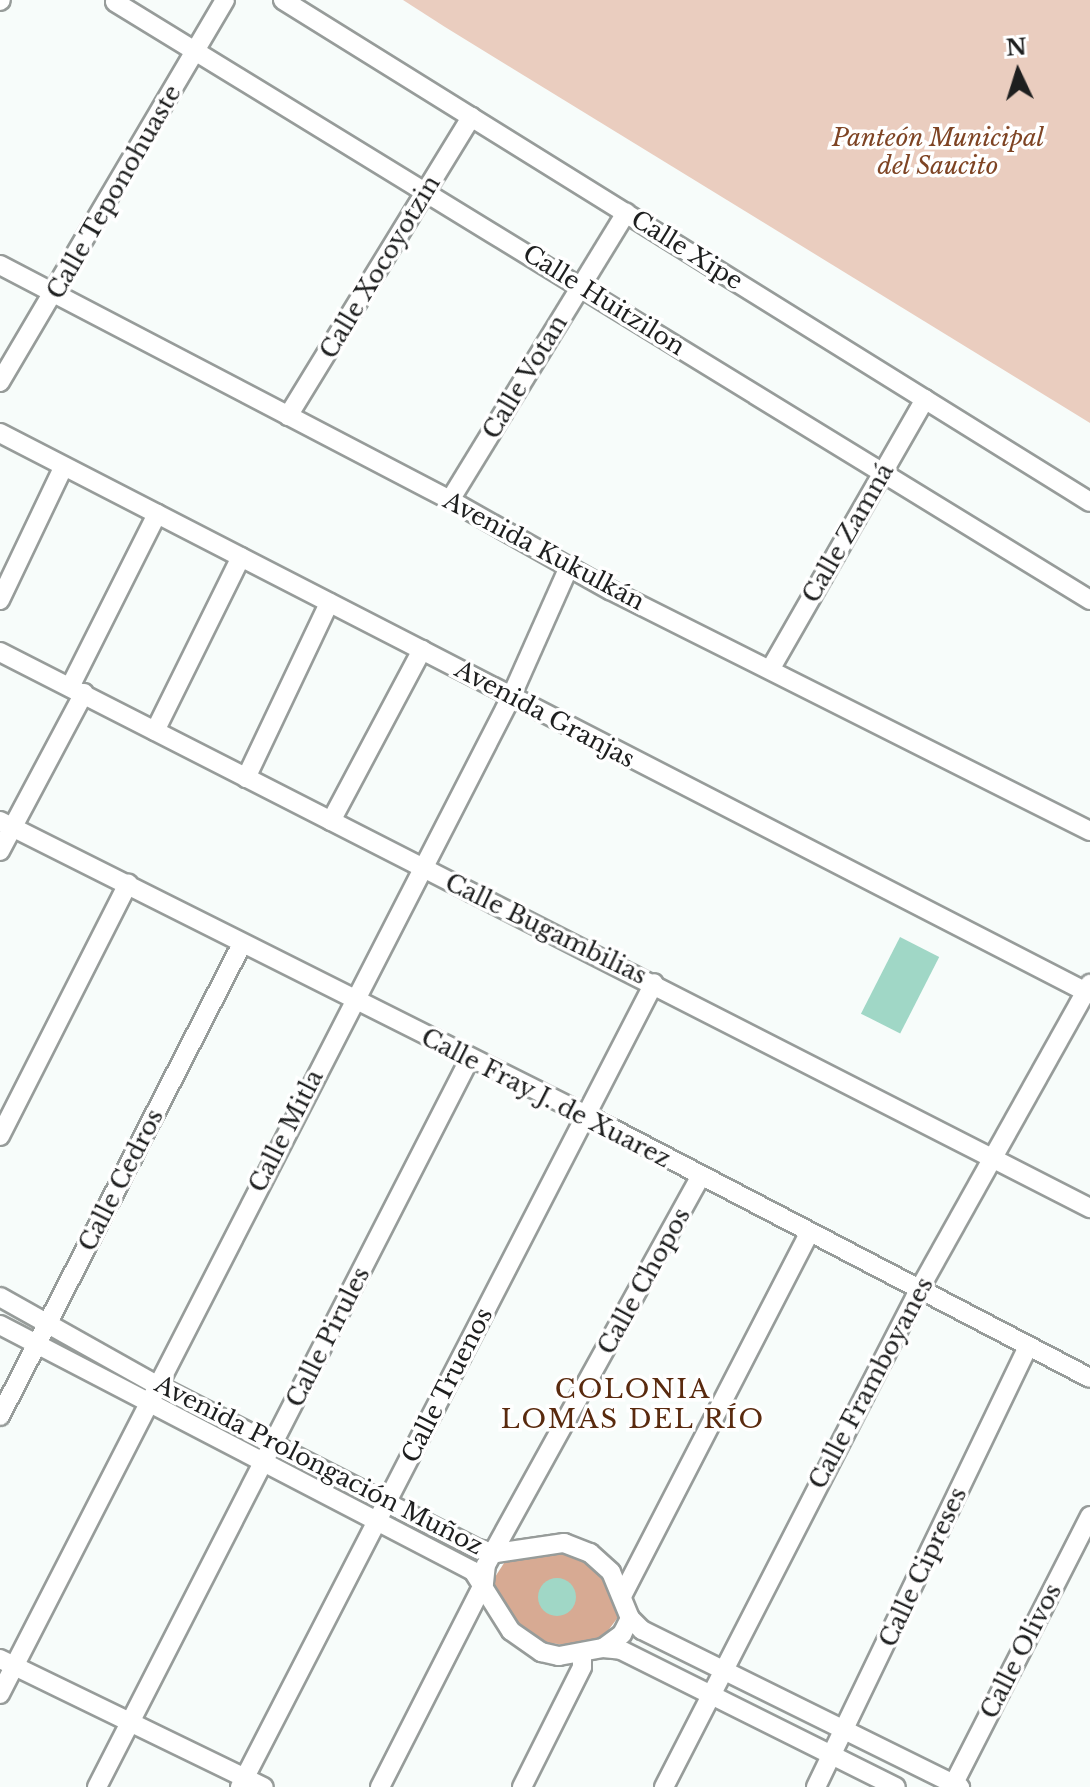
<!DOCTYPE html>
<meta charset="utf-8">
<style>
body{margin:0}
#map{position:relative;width:1090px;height:1787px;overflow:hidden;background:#f7fcfa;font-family:"Libre Baskerville",serif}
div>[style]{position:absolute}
.green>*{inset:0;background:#eacdbf}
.water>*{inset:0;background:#d7aa93}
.building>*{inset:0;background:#a0d7c6;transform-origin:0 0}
.round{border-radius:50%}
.roads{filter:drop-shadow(2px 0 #979c9a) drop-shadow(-2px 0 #979c9a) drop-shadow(0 2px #979c9a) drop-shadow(0 -2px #979c9a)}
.minor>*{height:18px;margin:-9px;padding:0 9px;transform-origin:9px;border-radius:9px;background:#fff}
span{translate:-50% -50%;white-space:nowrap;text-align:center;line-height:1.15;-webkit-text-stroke:7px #fff;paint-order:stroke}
.park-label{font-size:24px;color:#7e4424;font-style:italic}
.street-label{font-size:24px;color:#1e1f1f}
.neighbourhood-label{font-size:26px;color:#592a0e;letter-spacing:2px}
.north{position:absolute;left:978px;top:32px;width:80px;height:80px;-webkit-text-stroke:6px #fff;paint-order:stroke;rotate:356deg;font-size:22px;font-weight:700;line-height:32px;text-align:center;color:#1e1f1f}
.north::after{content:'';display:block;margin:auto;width:28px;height:36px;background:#1e1f1f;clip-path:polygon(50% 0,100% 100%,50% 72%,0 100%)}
</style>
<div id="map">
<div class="green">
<div style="clip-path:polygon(403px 0,1090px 0,1090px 423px,445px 27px)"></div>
</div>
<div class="water">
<div style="clip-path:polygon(557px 1551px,585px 1558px,605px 1576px,619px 1616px,601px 1640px,582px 1646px,546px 1643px,512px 1620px,495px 1596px,495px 1577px,506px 1560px)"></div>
</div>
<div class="building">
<div style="left:900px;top:937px;width:44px;height:86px;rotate:27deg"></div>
<div class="round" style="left:538px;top:1578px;width:38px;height:38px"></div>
</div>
<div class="roads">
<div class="minor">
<div style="left:283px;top:0;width:950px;rotate:31.88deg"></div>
<div style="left:0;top:1px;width:1px;rotate:-45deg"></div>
<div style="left:115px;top:2px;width:1144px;rotate:31.52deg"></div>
<div style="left:0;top:265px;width:508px;rotate:27.57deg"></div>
<div style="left:450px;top:500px;width:184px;rotate:29.4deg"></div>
<div style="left:610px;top:590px;width:537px;rotate:26.66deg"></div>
<div style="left:0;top:382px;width:443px;rotate:-59.5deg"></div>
<div style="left:288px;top:416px;width:351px;rotate:-58.5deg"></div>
<div style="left:0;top:433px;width:1226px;rotate:27.23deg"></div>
<div style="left:450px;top:500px;width:337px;rotate:-58.5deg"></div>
<div style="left:0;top:600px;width:148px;rotate:-64.5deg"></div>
<div style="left:0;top:652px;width:1224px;rotate:27.03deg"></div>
<div style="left:771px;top:668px;width:310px;rotate:-60.2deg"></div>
<div style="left:70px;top:687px;width:194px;rotate:-63.3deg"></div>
<div style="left:155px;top:731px;width:194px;rotate:-63.7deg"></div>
<div style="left:246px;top:778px;width:194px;rotate:-64.6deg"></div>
<div style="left:0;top:821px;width:656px;rotate:26.64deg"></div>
<div style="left:586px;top:1115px;width:568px;rotate:27.56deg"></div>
<div style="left:331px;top:821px;width:194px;rotate:-62deg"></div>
<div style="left:0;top:851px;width:179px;rotate:-62deg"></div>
<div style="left:0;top:1136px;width:283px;rotate:-63.1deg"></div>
<div style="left:0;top:1297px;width:180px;rotate:29.3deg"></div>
<div style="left:157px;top:1385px;width:360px;rotate:27.1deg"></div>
<div style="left:478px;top:1549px;width:18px;rotate:13deg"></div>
<div style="left:496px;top:1553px;width:69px;rotate:-8.4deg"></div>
<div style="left:564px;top:1543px;width:28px;rotate:21deg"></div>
<div style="left:590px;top:1553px;width:28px;rotate:42deg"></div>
<div style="left:611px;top:1572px;width:50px;rotate:67.6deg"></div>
<div style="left:630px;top:1618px;width:17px;rotate:45deg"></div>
<div style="left:642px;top:1630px;width:355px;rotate:26.3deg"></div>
<div style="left:0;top:1325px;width:533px;rotate:27.48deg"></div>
<div style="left:473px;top:1571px;width:71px;rotate:57.7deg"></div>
<div style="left:511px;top:1631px;width:37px;rotate:35deg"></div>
<div style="left:541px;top:1652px;width:18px;rotate:13deg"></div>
<div style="left:559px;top:1656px;width:45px;rotate:-10.3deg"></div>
<div style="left:603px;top:1648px;width:18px;rotate:6deg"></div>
<div style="left:621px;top:1650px;width:307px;rotate:26.5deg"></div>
<div style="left:0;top:1416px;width:530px;rotate:-62.86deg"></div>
<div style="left:623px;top:1594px;width:406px;rotate:-62.7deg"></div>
<div style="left:603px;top:1648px;width:24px;rotate:-36deg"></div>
<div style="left:622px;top:1634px;width:18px;rotate:-63deg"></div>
<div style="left:0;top:1659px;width:293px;rotate:25.9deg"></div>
<div style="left:0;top:1694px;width:1120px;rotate:-62.86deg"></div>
<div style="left:511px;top:697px;width:142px;rotate:-66deg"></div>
<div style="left:97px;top:1787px;width:819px;rotate:-62.9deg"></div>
<div style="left:240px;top:1787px;width:904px;rotate:-62.75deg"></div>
<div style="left:380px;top:1787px;width:229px;rotate:-63deg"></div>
<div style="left:484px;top:1583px;width:18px;rotate:-84deg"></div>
<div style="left:486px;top:1565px;width:442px;rotate:-61.1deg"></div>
<div style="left:522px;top:1787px;width:134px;rotate:-63.4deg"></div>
<div style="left:582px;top:1667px;width:13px;rotate:-90deg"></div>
<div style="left:664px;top:1787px;width:559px;rotate:-62.84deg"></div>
<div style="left:919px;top:1290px;width:351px;rotate:-60.8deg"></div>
<div style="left:816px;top:1787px;width:489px;rotate:-64.3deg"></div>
<div style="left:952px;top:1787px;width:304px;rotate:-63deg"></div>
</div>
</div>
<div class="park-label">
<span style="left:938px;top:152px">Panteón Municipal<br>del Saucito</span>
</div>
<div class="street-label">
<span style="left:114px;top:192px;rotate:-60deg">Calle Teponohuaste</span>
<span style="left:687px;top:250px;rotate:32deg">Calle Xipe</span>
<span style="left:380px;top:267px;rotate:-59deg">Calle Xocoyotzin</span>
<span style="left:604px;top:300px;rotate:32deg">Calle Huitzilon</span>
<span style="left:525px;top:377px;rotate:-59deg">Calle Votan</span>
<span style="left:848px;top:533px;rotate:-60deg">Calle Zamná</span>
<span style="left:544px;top:551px;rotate:28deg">Avenida Kukulkán</span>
<span style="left:545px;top:714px;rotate:28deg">Avenida Granjas</span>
<span style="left:546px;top:929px;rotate:26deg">Calle Bugambilias</span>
<span style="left:546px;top:1098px;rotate:27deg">Calle Fray J. de Xuarez</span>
<span style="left:286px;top:1131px;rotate:-63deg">Calle Mitla</span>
<span style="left:121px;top:1180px;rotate:-63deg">Calle Cedros</span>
<span style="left:644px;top:1281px;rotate:-61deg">Calle Chopos</span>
<span style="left:328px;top:1337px;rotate:-63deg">Calle Pirules</span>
<span style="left:871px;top:1383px;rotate:-62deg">Calle Framboyanes</span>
<span style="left:447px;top:1385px;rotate:-63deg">Calle Truenos</span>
<span style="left:319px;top:1465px;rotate:27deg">Avenida Prolongación Muñoz</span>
<span style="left:923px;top:1567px;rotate:-65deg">Calle Cipreses</span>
<span style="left:1021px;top:1651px;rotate:-63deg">Calle Olivos</span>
</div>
<div class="neighbourhood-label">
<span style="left:633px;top:1405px">COLONIA<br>LOMAS DEL RÍO</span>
</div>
<div class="north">N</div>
</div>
